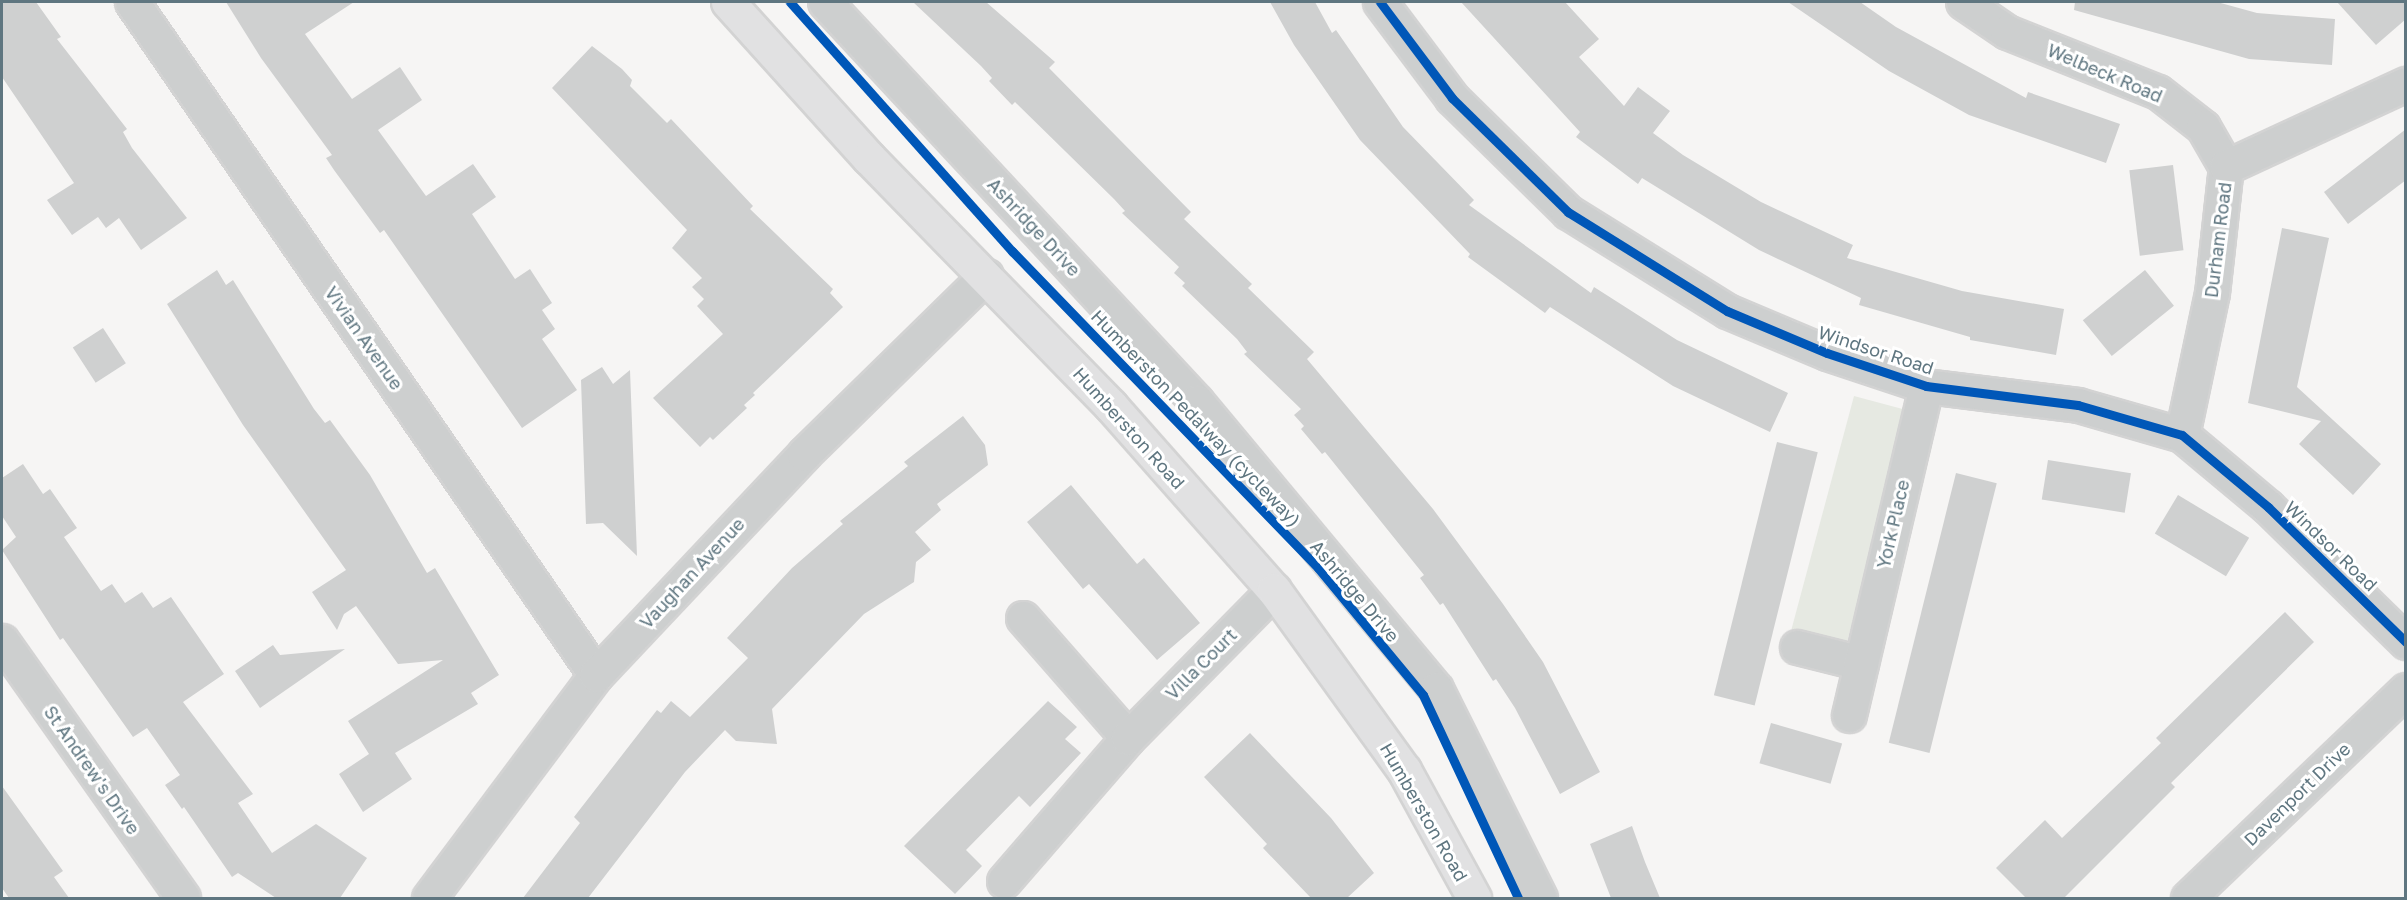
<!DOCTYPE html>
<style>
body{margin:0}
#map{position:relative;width:2407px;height:900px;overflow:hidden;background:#f6f5f4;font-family:"Golos Text",sans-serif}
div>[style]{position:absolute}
.green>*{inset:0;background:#e6e9e2;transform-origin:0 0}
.building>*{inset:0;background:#cfd0d0;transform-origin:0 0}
.roads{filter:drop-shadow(2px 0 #d3d3d3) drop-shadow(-2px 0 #d3d3d3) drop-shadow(0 2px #d3d3d3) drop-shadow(0 -2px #d3d3d3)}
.minor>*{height:33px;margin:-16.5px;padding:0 16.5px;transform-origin:16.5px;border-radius:16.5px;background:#cdcfcf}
.major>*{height:33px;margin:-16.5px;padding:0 16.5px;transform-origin:16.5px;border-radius:16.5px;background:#e1e1e2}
.cycleway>*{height:9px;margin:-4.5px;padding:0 4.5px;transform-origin:4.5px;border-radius:4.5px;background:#0057b8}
span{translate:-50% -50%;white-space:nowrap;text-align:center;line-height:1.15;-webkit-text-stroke:6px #fff;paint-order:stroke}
.street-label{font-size:18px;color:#5f7680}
.frame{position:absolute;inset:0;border:3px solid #5f7680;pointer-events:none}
</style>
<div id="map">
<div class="green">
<div style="left:1854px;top:396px;width:57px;height:247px;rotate:15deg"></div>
</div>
<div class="building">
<div style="clip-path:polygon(2px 2px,36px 2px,61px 37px,57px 39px,127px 129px,123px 132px,132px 148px,187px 218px,141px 250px,119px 218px,106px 228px,98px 217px,72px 235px,47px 200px,74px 183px,2px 77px)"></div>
<div style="clip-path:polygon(226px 2px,354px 2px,305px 34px,352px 99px,400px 67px,422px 100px,378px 130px,426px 196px,473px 164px,496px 197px,472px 214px,515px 279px,530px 269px,552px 303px,542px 310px,555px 329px,542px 339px,577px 390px,522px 428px,384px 230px,380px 233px,334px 170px,326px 158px,332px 155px,261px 58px)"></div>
<div style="clip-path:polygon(913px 2px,986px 2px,1055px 62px,1049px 68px,1191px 212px,1184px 219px,1252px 284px,1248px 288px,1314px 352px,1307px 359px,1433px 509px,1503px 604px,1543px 662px,1600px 772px,1560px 794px,1515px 708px,1496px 679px,1493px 681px,1443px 603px,1440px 605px,1420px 578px,1424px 575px,1325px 452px,1322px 454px,1301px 429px,1304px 426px,1294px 415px,1301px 409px,1244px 354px,1247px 352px,1237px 339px,1182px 286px,1185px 283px,1174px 273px,1179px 267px,1122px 213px,1125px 211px,1114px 199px,1015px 102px,1012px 105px,989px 81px,992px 78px,981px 66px)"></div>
<div style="clip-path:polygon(1270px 2px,1315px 2px,1332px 33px,1336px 30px,1403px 127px,1474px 200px,1469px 205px,1591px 293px,1594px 287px,1677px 340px,1788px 393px,1770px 432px,1673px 386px,1550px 307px,1545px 313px,1468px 257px,1470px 254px,1360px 140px,1294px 45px)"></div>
<div style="clip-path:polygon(1461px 2px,1565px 2px,1599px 39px,1579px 57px,1624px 106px,1638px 87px,1670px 111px,1653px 133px,1683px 155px,1761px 202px,1853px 245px,1847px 258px,1962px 291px,2064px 309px,2056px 355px,1970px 340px,1970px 337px,1859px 305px,1861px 298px,1759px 250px,1642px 178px,1638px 184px,1576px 137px,1580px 132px)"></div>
<div style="clip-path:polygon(1788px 2px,1860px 2px,1896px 27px,2026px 98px,2028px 92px,2120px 124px,2106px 163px,1969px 115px,1889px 71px)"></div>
<div style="clip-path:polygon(2075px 2px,2217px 2px,2257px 13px,2335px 19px,2332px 65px,2249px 59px,2074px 10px)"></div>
<div style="clip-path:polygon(2337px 2px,2406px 2px,2406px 19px,2376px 45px)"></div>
<div style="clip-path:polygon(592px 46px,622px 69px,632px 80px,630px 86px,667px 123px,671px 119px,753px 206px,750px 209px,833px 289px,830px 293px,843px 307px,753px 393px,755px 395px,744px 405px,747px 408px,713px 440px,710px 437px,700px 447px,653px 398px,723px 334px,697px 306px,704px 299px,692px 287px,702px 278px,672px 248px,687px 230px,552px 88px)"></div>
<div style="clip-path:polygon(2406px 129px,2406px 180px,2348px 224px,2324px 192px)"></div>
<div style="left:2173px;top:165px;width:86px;height:44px;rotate:83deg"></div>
<div style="clip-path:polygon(2282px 228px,2329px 238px,2297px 387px,2381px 464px,2353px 495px,2299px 444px,2321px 421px,2248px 403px)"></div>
<div style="clip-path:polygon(217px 270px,226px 285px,233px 280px,314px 409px,325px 423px,330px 420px,370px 475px,427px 573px,435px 568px,499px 675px,471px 693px,478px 704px,395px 753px,412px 779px,363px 812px,339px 774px,369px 754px,348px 721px,443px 660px,398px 664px,356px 606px,344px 614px,337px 630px,312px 592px,346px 570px,243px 425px,167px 304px)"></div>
<div style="left:2145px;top:270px;width:46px;height:80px;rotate:51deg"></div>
<div style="left:103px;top:328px;width:42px;height:36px;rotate:57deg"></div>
<div style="clip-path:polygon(602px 367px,613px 384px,630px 370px,637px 556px,603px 523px,586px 524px,581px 380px)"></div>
<div style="clip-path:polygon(963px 416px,985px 445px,988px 465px,937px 504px,941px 510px,915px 532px,931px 550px,916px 562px,914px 582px,864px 614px,772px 709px,777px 744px,736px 741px,725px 730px,685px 772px,588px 898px,523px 898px,580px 823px,574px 817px,657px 710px,661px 713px,671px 701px,690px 717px,748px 658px,727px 638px,792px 568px,843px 524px,840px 521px,908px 466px,904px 462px)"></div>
<div style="left:1777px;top:442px;width:42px;height:261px;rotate:14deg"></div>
<div style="left:2048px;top:460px;width:84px;height:40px;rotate:9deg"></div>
<div style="clip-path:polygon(23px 464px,43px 494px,50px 489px,77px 528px,64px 537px,101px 591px,112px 584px,125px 603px,142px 592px,153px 608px,171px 597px,224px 674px,183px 702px,253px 794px,238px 803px,272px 853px,316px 824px,367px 858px,340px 898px,276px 898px,238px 873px,232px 877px,184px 807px,182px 809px,165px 785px,180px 775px,147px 728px,133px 737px,63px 638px,60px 640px,2px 550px,16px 537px,2px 516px,2px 478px)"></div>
<div style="left:1956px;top:473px;width:42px;height:278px;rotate:14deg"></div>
<div style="clip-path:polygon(1071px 485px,1137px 564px,1144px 558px,1200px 623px,1157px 660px,1089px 584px,1083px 589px,1027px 522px)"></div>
<div style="left:2178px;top:495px;width:83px;height:45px;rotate:31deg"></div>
<div style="clip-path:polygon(2285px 612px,2314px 642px,2171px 783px,2175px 787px,2064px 898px,2026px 898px,1996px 868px,2045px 820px,2062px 838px,2161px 743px,2156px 738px)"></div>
<div style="clip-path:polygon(273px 645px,280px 655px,345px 649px,260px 708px,235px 671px)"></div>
<div style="clip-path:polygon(1048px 701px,1077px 727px,1065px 739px,1081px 753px,1030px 807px,1019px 796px,966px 850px,982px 866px,955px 894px,904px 846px)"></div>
<div style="left:1771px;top:723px;width:74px;height:42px;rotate:16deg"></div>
<div style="clip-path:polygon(1250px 733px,1331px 818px,1374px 873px,1347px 898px,1311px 898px,1263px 848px,1267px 844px,1204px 777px)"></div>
<div style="clip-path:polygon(2px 786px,63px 871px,54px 877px,69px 898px,9px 898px,2px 888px)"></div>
<div style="clip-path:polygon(1632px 826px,1645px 862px,1660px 898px,1611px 898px,1590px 844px)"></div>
</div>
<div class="roads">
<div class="minor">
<div style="left:132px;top:2px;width:817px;rotate:55.42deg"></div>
<div style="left:825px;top:2px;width:546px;rotate:47.08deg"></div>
<div style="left:1197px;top:402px;width:373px;rotate:50.2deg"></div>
<div style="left:1436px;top:689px;width:233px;rotate:63.5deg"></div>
<div style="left:1380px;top:2px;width:120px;rotate:53.1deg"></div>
<div style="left:1452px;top:98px;width:163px;rotate:44.5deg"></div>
<div style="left:1568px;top:212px;width:187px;rotate:31.9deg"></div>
<div style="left:1727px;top:311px;width:108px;rotate:22.8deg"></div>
<div style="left:1827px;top:353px;width:104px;rotate:18.4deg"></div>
<div style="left:1926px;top:386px;width:153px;rotate:7.1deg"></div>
<div style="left:2078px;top:405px;width:108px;rotate:16.1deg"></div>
<div style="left:2182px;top:435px;width:112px;rotate:39.9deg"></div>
<div style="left:2268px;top:507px;width:193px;rotate:44.4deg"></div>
<div style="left:1963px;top:2px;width:53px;rotate:34.3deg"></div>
<div style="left:2007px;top:32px;width:162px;rotate:21.7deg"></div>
<div style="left:2158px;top:92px;width:57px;rotate:37.9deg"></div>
<div style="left:2203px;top:127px;width:46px;rotate:60.1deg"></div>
<div style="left:2182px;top:435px;width:145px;rotate:-78.1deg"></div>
<div style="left:2212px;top:293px;width:127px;rotate:-83.7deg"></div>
<div style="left:2226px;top:167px;width:198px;rotate:-24.8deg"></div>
<div style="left:1023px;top:618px;width:159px;rotate:48.8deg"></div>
<div style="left:2px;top:641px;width:314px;rotate:54.8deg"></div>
<div style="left:1797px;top:647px;width:66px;rotate:14deg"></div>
<div style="left:1849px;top:715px;width:338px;rotate:-76.8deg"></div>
<div style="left:1004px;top:881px;width:189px;rotate:-49.1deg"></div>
<div style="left:1128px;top:738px;width:208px;rotate:-45.4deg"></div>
<div style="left:429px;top:898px;width:279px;rotate:-53.2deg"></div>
<div style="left:596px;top:675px;width:303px;rotate:-46.7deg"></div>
<div style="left:804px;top:454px;width:255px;rotate:-44.4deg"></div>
<div style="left:2188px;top:898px;width:301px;rotate:-43.7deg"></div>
</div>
<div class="major">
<div style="left:728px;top:2px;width:210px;rotate:47.9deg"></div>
<div style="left:869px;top:158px;width:347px;rotate:45.7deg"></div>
<div style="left:1111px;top:406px;width:246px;rotate:48.5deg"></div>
<div style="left:1274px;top:590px;width:222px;rotate:54.2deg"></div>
<div style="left:1404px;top:770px;width:146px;rotate:61.3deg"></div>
</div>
</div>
<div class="cycleway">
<div style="left:790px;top:2px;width:334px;rotate:48.3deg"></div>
<div style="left:1012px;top:251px;width:441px;rotate:46deg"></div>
<div style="left:1318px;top:568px;width:165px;rotate:50.4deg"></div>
<div style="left:1423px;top:695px;width:224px;rotate:64.9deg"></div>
<div style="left:1380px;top:2px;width:120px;rotate:53.1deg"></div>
<div style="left:1452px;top:98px;width:163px;rotate:44.5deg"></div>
<div style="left:1568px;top:212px;width:187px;rotate:31.9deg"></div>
<div style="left:1727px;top:311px;width:108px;rotate:22.8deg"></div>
<div style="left:1827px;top:353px;width:104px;rotate:18.4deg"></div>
<div style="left:1926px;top:386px;width:153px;rotate:7.1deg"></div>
<div style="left:2078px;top:405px;width:108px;rotate:16.1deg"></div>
<div style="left:2182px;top:435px;width:112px;rotate:39.9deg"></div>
<div style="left:2268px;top:507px;width:193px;rotate:44.4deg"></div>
</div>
<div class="street-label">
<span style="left:2105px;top:73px;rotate:23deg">Welbeck Road</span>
<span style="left:1034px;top:227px;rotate:47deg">Ashridge Drive</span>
<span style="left:2218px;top:240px;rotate:-83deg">Durham Road</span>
<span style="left:364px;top:338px;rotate:55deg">Vivian Avenue</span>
<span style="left:1876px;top:350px;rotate:18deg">Windsor Road</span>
<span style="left:1196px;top:418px;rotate:46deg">Humberston Pedalway (cycleway)</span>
<span style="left:1129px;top:428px;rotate:48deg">Humberston Road</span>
<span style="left:1893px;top:524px;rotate:-77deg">York Place</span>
<span style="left:2331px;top:546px;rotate:44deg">Windsor Road</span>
<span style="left:692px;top:573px;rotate:-47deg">Vaughan Avenue</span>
<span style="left:1355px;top:591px;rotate:50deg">Ashridge Drive</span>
<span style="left:1201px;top:664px;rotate:-45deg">Villa Court</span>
<span style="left:92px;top:770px;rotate:55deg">St Andrew's Drive</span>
<span style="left:2297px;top:794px;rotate:-44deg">Davenport Drive</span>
<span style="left:1424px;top:812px;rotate:60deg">Humberston Road</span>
</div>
<div class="frame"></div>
</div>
